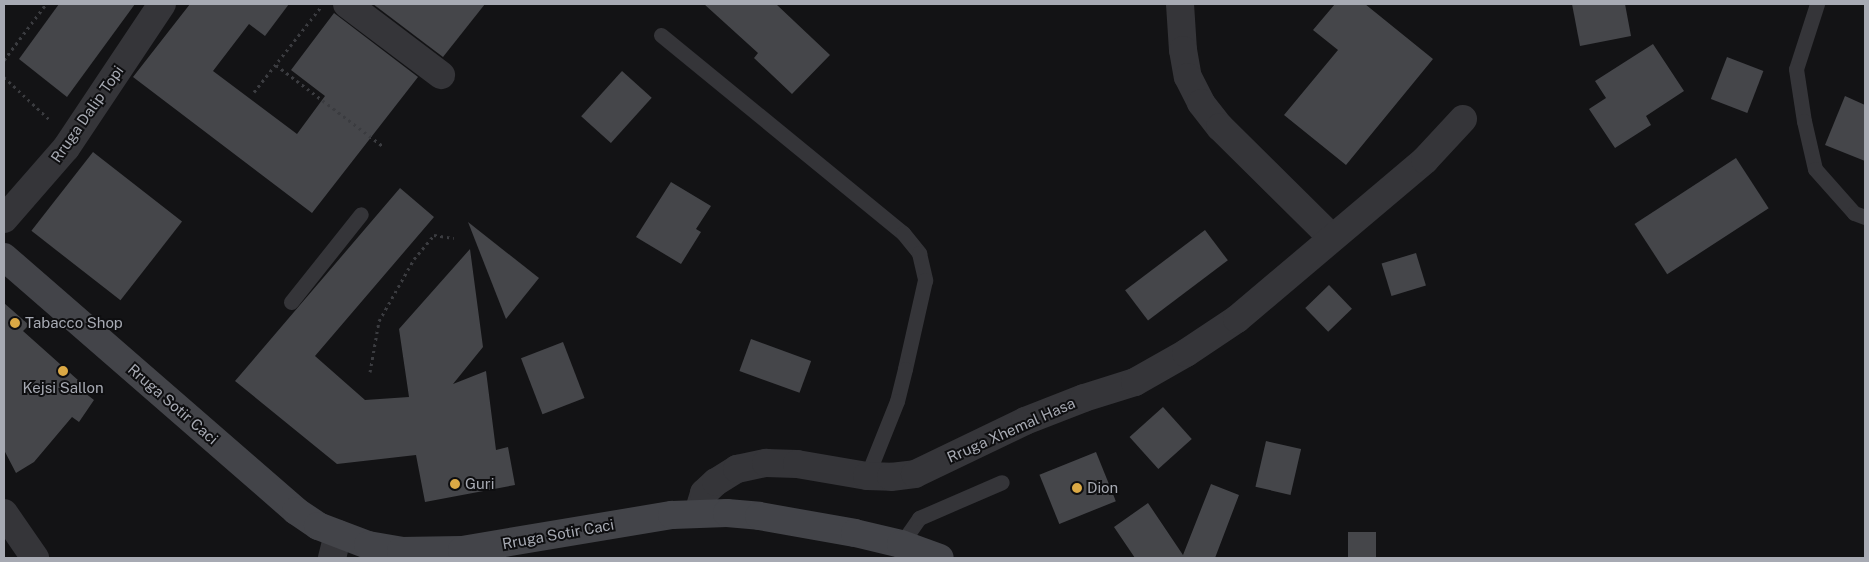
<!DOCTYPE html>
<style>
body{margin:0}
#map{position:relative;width:1869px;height:562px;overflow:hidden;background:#131315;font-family:"Public Sans",sans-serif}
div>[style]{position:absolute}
.building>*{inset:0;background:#45464a;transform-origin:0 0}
.path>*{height:3px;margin-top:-1.5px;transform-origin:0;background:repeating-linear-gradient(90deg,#3b3c40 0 2.5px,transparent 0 6.5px)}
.service>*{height:15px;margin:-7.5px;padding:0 7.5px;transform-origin:7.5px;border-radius:7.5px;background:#353539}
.minor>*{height:28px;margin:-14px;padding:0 14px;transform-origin:14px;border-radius:14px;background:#353539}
.tertiary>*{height:28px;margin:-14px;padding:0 14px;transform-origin:14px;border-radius:14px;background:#353539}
.secondary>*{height:28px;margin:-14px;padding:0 14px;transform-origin:14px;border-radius:14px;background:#434449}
.dots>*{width:14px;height:14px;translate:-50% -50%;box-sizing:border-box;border:2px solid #0e0e10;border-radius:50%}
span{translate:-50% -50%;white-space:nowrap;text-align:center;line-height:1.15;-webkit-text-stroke:4px #0e0e10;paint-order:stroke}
.street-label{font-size:15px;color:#a7aab3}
.poi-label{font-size:15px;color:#a7aab3}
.left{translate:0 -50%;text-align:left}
.frame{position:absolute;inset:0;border:5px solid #a7aab3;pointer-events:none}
</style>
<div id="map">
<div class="building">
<div style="clip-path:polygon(59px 4px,135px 4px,67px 97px,19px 59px)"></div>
<div style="clip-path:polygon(190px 4px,289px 4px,265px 36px,249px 24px,213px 71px,297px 134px,325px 96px,291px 70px,334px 13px,418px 77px,312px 213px,133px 77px)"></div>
<div style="clip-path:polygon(373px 4px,485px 4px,443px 57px)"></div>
<div style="clip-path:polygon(704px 4px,776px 4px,830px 55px,792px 94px,754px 58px,758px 53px)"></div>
<div style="clip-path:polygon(1335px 4px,1365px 4px,1433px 59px,1346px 165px,1284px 115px,1338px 50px,1313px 30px)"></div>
<div style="clip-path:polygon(1572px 4px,1625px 4px,1631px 36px,1580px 46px)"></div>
<div style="clip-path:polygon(1653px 44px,1684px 91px,1646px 116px,1651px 125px,1615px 148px,1589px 109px,1606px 98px,1595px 81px)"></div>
<div style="left:1727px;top:57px;width:39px;height:45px;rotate:21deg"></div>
<div style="left:622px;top:71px;width:40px;height:61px;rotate:42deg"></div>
<div style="clip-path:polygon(1845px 96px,1865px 105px,1865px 161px,1825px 145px)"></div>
<div style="left:93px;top:152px;width:113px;height:100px;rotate:38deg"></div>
<div style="left:1736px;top:158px;width:60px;height:121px;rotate:57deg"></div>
<div style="clip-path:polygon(671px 182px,711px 206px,696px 229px,701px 232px,681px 264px,636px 237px)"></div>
<div style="clip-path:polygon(400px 188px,434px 217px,315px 356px,365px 400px,409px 397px,399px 329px,470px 249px,483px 347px,453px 384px,486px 371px,496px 450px,508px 447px,515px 485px,425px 502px,416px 455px,337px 464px,235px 381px)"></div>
<div style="clip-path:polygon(468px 222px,539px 278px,506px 319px)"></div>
<div style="left:1205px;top:230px;width:38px;height:100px;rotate:53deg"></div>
<div style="left:1416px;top:253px;width:34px;height:36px;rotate:73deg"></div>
<div style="left:1329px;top:285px;width:33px;height:33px;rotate:46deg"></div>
<div style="clip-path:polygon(4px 303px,29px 325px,23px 331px,88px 389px,85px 393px,94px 400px,79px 422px,72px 417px,34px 462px,16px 473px,4px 450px)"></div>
<div style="left:751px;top:339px;width:64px;height:34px;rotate:20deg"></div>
<div style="left:563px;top:342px;width:60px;height:45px;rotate:69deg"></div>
<div style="left:1163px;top:407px;width:43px;height:45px;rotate:48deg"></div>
<div style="left:1266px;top:441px;width:36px;height:47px;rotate:13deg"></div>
<div style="left:1096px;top:452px;width:53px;height:61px;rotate:68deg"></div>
<div style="clip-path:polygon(1211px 484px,1239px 495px,1215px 558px,1135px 558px,1114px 527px,1148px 503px,1183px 555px)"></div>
<div style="left:1348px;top:532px;width:28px;height:26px"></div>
</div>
<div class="path">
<div style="left:4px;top:60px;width:70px;rotate:-53.1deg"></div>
<div style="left:276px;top:65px;width:136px;rotate:37.2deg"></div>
<div style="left:4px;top:77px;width:64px;rotate:43.1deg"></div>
<div style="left:254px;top:92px;width:107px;rotate:-51.8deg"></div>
<div style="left:370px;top:372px;width:52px;rotate:-80deg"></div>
<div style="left:379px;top:321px;width:71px;rotate:-60.6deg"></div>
<div style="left:414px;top:259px;width:31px;rotate:-50deg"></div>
<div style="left:434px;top:235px;width:20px;rotate:9deg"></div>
</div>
<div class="service">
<div style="left:1817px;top:4px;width:68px;rotate:107.9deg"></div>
<div style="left:1796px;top:69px;width:53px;rotate:81.3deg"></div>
<div style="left:1804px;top:121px;width:49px;rotate:77.1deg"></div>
<div style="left:1815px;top:169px;width:59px;rotate:48.4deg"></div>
<div style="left:1854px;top:213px;width:12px;rotate:20deg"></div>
<div style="left:661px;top:35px;width:313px;rotate:39.3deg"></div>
<div style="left:903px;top:233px;width:26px;rotate:51deg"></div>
<div style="left:919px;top:253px;width:28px;rotate:77deg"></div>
<div style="left:925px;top:280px;width:91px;rotate:102.7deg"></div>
<div style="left:905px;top:369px;width:33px;rotate:104deg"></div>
<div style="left:897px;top:401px;width:81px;rotate:111.8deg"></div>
<div style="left:291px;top:302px;width:112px;rotate:-51.5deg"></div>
<div style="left:901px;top:544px;width:32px;rotate:-55deg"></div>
<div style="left:919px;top:518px;width:90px;rotate:-23.4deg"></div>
</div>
<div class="minor">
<div style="left:347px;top:4px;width:118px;rotate:37.1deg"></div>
<div style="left:1180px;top:4px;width:46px;rotate:86.3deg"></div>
<div style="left:1183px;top:50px;width:27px;rotate:80deg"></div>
<div style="left:1188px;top:77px;width:29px;rotate:63deg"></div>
<div style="left:1201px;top:103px;width:31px;rotate:52deg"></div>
<div style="left:1220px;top:127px;width:156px;rotate:44.7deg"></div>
<div style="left:4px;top:513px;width:55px;rotate:55.4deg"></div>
<div style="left:698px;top:513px;width:21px;rotate:-73deg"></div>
<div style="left:704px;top:493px;width:16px;rotate:-43deg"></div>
<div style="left:716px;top:482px;width:25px;rotate:-32deg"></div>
<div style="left:737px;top:469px;width:30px;rotate:-12deg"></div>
<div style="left:766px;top:463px;width:31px;rotate:2deg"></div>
<div style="left:797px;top:464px;width:71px;rotate:9.7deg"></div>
<div style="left:867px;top:476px;width:24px;rotate:2deg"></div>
<div style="left:891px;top:477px;width:24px;rotate:-7deg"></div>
<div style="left:915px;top:474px;width:122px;rotate:-25.7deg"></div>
<div style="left:1025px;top:421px;width:63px;rotate:-21.3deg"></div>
<div style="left:1084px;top:398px;width:53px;rotate:-17.4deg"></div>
<div style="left:1135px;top:382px;width:59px;rotate:-29.6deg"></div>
<div style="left:1186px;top:353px;width:61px;rotate:-33.7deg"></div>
<div style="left:1237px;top:319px;width:246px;rotate:-40.2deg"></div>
<div style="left:1425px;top:160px;width:56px;rotate:-47.2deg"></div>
<div style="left:332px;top:558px;width:25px;rotate:-76deg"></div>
</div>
<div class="tertiary">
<div style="left:4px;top:219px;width:94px;rotate:-48.9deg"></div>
<div style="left:66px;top:148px;width:173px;rotate:-56.3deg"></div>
</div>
<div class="secondary">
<div style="left:4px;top:257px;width:387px;rotate:41deg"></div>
<div style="left:296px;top:511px;width:27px;rotate:34deg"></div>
<div style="left:318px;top:526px;width:53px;rotate:20.8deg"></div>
<div style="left:368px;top:545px;width:34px;rotate:10deg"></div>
<div style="left:401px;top:551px;width:61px;rotate:-0.9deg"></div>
<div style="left:462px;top:550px;width:213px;rotate:-9.5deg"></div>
<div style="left:672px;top:515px;width:55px;rotate:-2.1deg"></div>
<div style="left:727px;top:513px;width:32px;rotate:5deg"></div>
<div style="left:759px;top:516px;width:97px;rotate:10deg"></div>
<div style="left:855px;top:533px;width:47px;rotate:13.4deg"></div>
<div style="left:901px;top:544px;width:41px;rotate:19.7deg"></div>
</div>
<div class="dots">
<div style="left:15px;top:323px;background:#dba945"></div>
<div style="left:63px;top:371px;background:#dba945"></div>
<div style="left:455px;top:484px;background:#dba945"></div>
<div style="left:1077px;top:488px;background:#dba945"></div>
</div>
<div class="street-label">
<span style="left:87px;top:114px;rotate:-55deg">Rruga Dalip Topi</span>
<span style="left:173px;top:404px;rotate:41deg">Rruga Sotir Caci</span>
<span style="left:1011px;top:430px;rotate:-24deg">Rruga Xhemal Hasa</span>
<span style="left:558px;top:534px;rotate:-10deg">Rruga Sotir Caci</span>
</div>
<div class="poi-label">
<span class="left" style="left:25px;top:323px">Tabacco Shop</span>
<span style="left:63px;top:388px">Kejsi Sallon</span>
<span class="left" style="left:465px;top:484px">Guri</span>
<span class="left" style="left:1087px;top:488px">Dion</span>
</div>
<div class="frame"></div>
</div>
